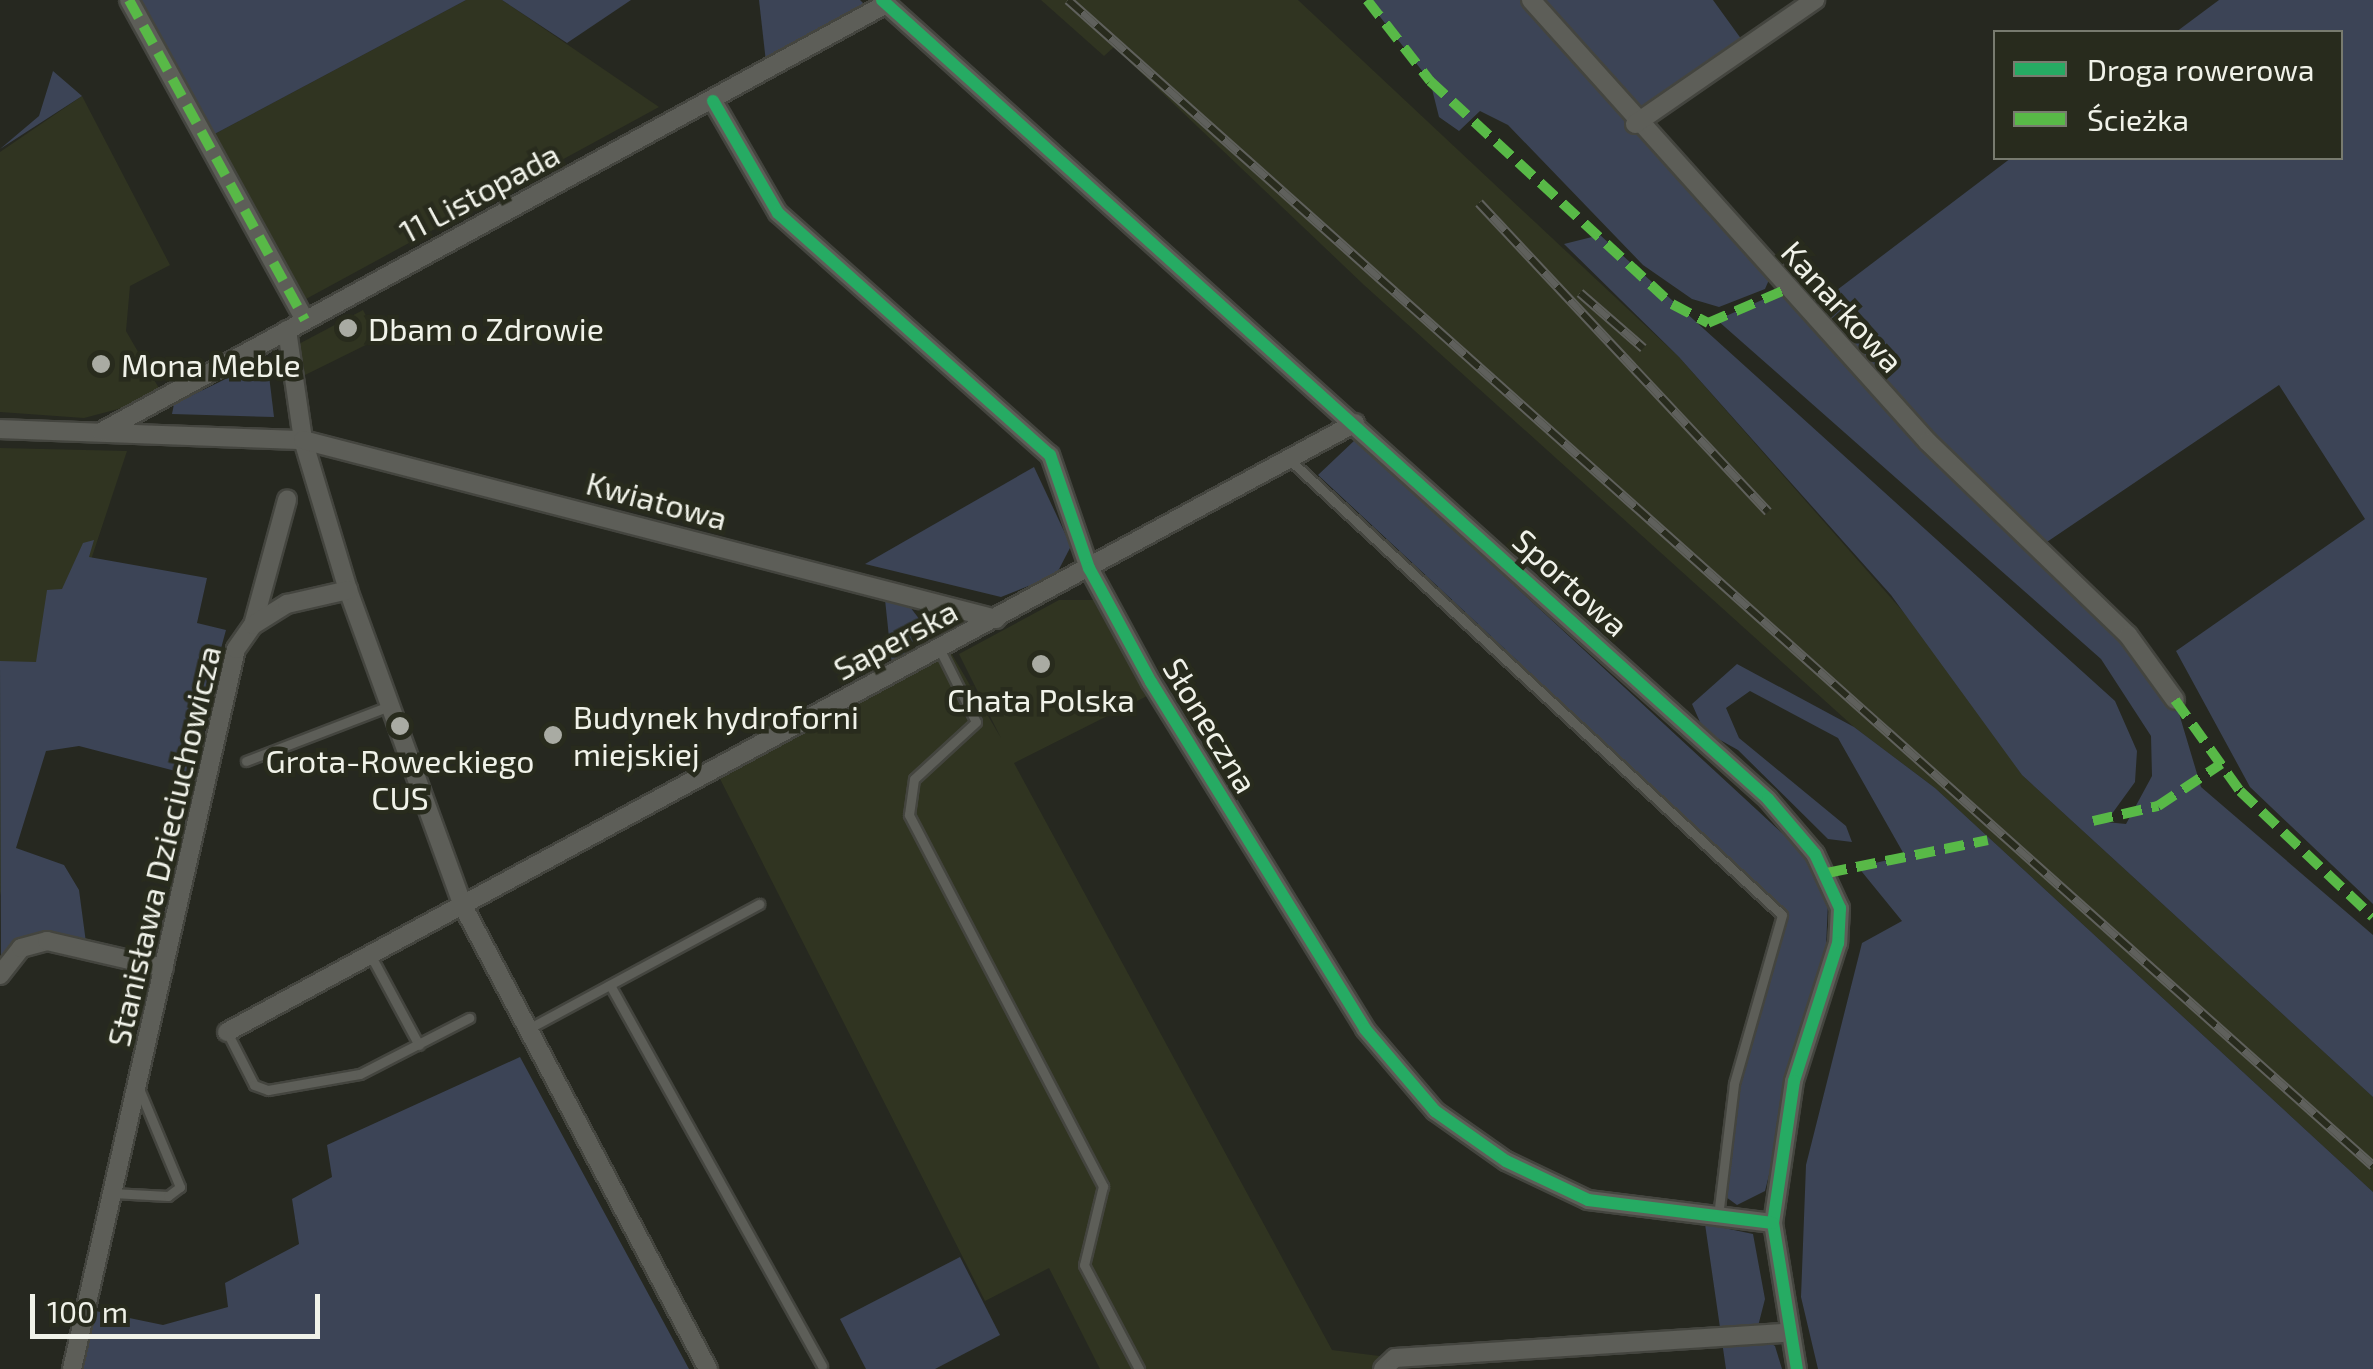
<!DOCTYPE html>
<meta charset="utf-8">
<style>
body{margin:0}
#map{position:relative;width:2373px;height:1369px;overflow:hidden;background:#262820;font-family:"Exo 2",sans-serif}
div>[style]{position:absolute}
.built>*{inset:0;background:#303421}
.green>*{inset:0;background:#3c4456}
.roads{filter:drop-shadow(2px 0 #44453f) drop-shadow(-2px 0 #44453f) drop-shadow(0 2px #44453f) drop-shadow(0 -2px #44453f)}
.lane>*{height:9px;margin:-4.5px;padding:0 4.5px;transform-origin:4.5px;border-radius:4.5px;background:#5d5e58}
.street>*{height:18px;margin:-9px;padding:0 9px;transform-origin:9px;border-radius:9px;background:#5d5e58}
.rail>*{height:10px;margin-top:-5px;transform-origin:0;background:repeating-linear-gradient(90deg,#282b1d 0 19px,#5f605c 0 38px);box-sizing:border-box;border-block:2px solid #5f605c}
.quiet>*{height:10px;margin-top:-5px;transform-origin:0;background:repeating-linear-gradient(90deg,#58b947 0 20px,transparent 0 30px)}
.cycleway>*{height:12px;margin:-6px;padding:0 6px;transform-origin:6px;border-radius:6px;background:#26ab63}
.dots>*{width:28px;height:28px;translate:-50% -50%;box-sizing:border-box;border:5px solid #282b1d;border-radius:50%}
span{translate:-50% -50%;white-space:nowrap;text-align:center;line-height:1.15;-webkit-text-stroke:9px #282b1d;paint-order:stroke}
.street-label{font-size:32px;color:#f0f2e9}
.poi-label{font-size:32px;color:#f0f2e9}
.left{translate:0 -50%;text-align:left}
.legend{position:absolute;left:1993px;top:30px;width:350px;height:130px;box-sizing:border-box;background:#282b1d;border:2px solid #787b6f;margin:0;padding:12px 18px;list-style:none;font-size:30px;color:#f0f2e9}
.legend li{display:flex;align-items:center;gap:20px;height:50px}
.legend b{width:50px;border:2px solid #787b6f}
.scale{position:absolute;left:30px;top:1294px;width:290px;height:45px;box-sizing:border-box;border:5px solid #f0f2e9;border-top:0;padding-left:12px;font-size:30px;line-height:35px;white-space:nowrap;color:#f0f2e9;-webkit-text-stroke:8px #282b1d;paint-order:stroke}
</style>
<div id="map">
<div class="built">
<div style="clip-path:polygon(466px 0,502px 0,659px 107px,306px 299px,207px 138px)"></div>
<div style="clip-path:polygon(1041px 0,1298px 0,1679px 357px,1943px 657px,2022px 775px,2373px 1097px,2373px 1192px,1935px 788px,1854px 727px,1364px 285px,1114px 47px,1104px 56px)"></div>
<div style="clip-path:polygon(82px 96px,170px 265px,130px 286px,126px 331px,164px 397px,84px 418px,0 412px,0 152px)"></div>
<div style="clip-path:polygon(363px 310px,378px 339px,299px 378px,295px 346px)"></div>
<div style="clip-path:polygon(0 448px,127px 451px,40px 714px,0 896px)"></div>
<div style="clip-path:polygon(1059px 600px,1094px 600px,1149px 695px,1014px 763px,1332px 1350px,1395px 1358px,1383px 1369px,1100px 1369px,1049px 1268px,985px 1301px,716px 771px,947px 646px,1001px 738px,959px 654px)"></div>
</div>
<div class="green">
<div style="clip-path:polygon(129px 0,466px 0,207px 138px)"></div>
<div style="clip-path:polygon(502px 0,631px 0,567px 43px)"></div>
<div style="clip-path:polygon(759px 0,860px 0,863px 3px,860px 19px,767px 71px)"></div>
<div style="clip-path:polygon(1367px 0,1713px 0,1747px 47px,1635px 124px,1772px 273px,1765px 289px,1719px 307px,1692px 299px,1643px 265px,1508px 125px,1480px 111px,1459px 131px,1439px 117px,1430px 81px)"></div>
<div style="clip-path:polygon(2219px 0,2373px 0,2373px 904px,2250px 787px,2176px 651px,2365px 519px,2279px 385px,2038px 548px,2128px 635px,2175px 700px,2201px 787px,2373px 935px,2373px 1097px,2022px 775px,1891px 595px,1679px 357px,1564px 244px,1600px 235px,2115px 701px,2137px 751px,2135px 782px,2106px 822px,2126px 824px,2152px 776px,2151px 736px,2101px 659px,1717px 320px,1787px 289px,1808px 312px,2011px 158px,2340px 158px,2340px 32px,2176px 32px)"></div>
<div style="clip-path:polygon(53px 71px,82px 96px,0 149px,39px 116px)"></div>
<div style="clip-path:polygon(267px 359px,274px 417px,172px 414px,174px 404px)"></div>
<div style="clip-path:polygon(1356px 439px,1811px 860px,1828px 902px,1826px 948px,1765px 1191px,1737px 1205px,1726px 1197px,1739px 1086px,1786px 911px,1318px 475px)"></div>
<div style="clip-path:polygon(1034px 467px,1071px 546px,1056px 575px,1001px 597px,865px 564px)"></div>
<div style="clip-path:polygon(94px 540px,89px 557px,207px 578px,197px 623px,226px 630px,187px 774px,79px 746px,46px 751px,16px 848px,64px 865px,79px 890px,87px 950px,47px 941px,1px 964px,0 661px,36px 662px,47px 590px,62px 589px,83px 543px)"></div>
<div style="clip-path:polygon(884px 590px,901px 595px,923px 624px,893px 675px)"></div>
<div style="clip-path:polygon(1737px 664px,1854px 727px,1935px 788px,2373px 1192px,2373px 1369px,1818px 1369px,1801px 1297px,1806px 1165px,1862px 943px,1902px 921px,1858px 867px,1905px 856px,1838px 738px,1750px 691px,1726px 708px,1739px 738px,1846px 826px,1852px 842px,1828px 839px,1738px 750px,1704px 731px,1692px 704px)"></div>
<div style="clip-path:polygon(520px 1057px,689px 1369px,77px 1369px,86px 1309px,163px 1325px,228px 1307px,225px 1283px,299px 1244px,292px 1199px,332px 1177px,327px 1145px)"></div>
<div style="clip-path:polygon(1705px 1224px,1753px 1234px,1765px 1299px,1756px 1334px,1775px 1346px,1782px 1369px,1726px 1369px)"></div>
<div style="clip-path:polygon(960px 1257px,1000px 1335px,935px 1369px,866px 1369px,840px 1319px)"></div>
</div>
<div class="roads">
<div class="lane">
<div style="left:1292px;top:462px;width:667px;rotate:42.75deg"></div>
<div style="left:1782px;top:915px;width:176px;rotate:105.9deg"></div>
<div style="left:1734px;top:1084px;width:133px;rotate:96.9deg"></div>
<div style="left:940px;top:650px;width:80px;rotate:63.4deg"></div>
<div style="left:976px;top:722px;width:84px;rotate:137.4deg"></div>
<div style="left:914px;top:779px;width:36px;rotate:98deg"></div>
<div style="left:909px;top:815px;width:419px;rotate:62.4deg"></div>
<div style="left:1103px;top:1186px;width:81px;rotate:103.5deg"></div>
<div style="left:1084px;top:1265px;width:118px;rotate:62.1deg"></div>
<div style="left:246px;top:761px;width:153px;rotate:-21deg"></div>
<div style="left:371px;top:956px;width:101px;rotate:61.7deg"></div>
<div style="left:610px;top:985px;width:436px;rotate:60.9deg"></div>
<div style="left:528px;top:1029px;width:263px;rotate:-28.4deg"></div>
<div style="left:227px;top:1032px;width:59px;rotate:63deg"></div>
<div style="left:254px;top:1085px;width:15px;rotate:20deg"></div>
<div style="left:268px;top:1090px;width:93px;rotate:-9.9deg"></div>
<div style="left:360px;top:1074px;width:123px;rotate:-27.2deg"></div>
<div style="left:112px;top:1193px;width:56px;rotate:3.1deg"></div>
<div style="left:168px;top:1196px;width:15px;rotate:-37deg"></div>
<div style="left:180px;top:1187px;width:109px;rotate:-112.6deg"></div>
</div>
<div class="street">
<div style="left:129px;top:0;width:365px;rotate:61.2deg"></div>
<div style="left:882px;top:0;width:1193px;rotate:42.04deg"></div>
<div style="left:1768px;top:799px;width:72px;rotate:49.5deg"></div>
<div style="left:1815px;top:854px;width:60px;rotate:65.2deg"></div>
<div style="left:1840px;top:908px;width:35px;rotate:93deg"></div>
<div style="left:1838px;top:943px;width:145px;rotate:107.7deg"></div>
<div style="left:1794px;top:1081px;width:144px;rotate:98.4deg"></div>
<div style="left:1773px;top:1223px;width:148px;rotate:80.7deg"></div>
<div style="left:1531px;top:0;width:594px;rotate:48.07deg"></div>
<div style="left:1928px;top:442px;width:278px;rotate:44deg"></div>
<div style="left:2128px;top:635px;width:80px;rotate:54.1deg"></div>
<div style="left:713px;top:101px;width:129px;rotate:59.9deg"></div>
<div style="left:778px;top:213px;width:364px;rotate:41.7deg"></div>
<div style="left:1050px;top:455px;width:120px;rotate:71deg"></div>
<div style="left:1089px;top:568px;width:130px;rotate:61.5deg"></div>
<div style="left:1151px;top:682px;width:408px;rotate:58.3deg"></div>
<div style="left:1365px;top:1029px;width:108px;rotate:49.5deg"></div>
<div style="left:1435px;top:1111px;width:87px;rotate:35.2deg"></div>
<div style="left:1506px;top:1161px;width:91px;rotate:25.4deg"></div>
<div style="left:1588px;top:1200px;width:186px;rotate:7.1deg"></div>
<div style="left:1635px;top:124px;width:219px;rotate:-34.6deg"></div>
<div style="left:287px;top:330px;width:111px;rotate:81.7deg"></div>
<div style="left:303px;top:440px;width:157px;rotate:73.3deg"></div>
<div style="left:348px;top:590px;width:338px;rotate:70deg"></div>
<div style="left:464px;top:908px;width:522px;rotate:62.11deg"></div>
<div style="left:0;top:429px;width:303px;rotate:2.1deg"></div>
<div style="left:303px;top:440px;width:716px;rotate:14.48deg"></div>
<div style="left:101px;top:432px;width:894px;rotate:-28.6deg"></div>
<div style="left:253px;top:625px;width:130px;rotate:-74.8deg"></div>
<div style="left:0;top:975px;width:34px;rotate:-52deg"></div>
<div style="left:21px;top:948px;width:27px;rotate:-15deg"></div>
<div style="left:47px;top:941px;width:120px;rotate:13deg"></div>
<div style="left:227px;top:1032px;width:1282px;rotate:-28.36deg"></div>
<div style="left:72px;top:1369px;width:738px;rotate:-77.17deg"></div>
<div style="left:236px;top:649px;width:29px;rotate:-55deg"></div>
<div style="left:253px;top:625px;width:40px;rotate:-32deg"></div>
<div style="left:287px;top:604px;width:63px;rotate:-12.9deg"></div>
<div style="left:1383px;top:1369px;width:16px;rotate:-43deg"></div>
<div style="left:1395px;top:1358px;width:392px;rotate:-3.7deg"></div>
</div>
</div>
<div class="rail">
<div style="left:1068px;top:0;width:1750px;rotate:41.78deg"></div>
<div style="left:1479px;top:203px;width:423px;rotate:46.9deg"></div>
<div style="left:1580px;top:293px;width:84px;rotate:41.1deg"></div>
</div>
<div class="quiet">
<div style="left:129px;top:0;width:365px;rotate:61.2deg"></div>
<div style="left:1367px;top:0;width:103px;rotate:52.1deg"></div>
<div style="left:1430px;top:81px;width:329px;rotate:42.7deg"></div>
<div style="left:1672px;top:304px;width:41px;rotate:27.8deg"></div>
<div style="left:1708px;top:323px;width:86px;rotate:-23.3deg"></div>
<div style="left:2175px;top:700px;width:112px;rotate:54.5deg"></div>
<div style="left:2240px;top:791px;width:183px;rotate:43.5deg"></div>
<div style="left:2093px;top:821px;width:67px;rotate:-13deg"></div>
<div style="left:2158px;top:806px;width:76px;rotate:-33.7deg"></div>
<div style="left:1827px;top:873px;width:164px;rotate:-11.6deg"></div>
</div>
<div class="cycleway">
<div style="left:882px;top:0;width:1193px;rotate:42.04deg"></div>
<div style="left:1768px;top:799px;width:72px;rotate:49.5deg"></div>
<div style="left:1815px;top:854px;width:60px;rotate:65.2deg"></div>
<div style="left:1840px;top:908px;width:35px;rotate:93deg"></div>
<div style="left:1838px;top:943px;width:145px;rotate:107.7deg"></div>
<div style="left:1794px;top:1081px;width:144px;rotate:98.4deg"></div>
<div style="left:1773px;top:1223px;width:148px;rotate:80.7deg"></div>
<div style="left:713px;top:101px;width:129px;rotate:59.9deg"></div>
<div style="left:778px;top:213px;width:364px;rotate:41.7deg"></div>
<div style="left:1050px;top:455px;width:120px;rotate:71deg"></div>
<div style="left:1089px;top:568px;width:130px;rotate:61.5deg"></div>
<div style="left:1151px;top:682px;width:408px;rotate:58.3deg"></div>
<div style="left:1365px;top:1029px;width:108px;rotate:49.5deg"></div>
<div style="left:1435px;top:1111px;width:87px;rotate:35.2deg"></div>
<div style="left:1506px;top:1161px;width:91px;rotate:25.4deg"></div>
<div style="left:1588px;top:1200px;width:186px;rotate:7.1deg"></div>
</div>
<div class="dots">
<div style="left:348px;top:328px;background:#a9aba3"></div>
<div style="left:101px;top:364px;background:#a9aba3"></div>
<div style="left:1041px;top:664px;background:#a9aba3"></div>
<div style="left:400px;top:726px;background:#a9aba3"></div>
<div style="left:553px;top:735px;background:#a9aba3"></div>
</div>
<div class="street-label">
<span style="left:479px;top:192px;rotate:-28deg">11 Listopada</span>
<span style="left:1843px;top:306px;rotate:48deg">Kanarkowa</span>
<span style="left:657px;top:500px;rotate:15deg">Kwiatowa</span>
<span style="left:1571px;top:582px;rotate:42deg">Sportowa</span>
<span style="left:895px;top:639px;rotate:-28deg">Saperska</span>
<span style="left:1211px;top:725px;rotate:59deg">Słoneczna</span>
<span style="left:163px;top:846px;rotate:-77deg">Stanisława Dzieciuchowicza</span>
</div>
<div class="poi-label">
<span class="left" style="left:368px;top:328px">Dbam o Zdrowie</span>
<span class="left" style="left:121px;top:364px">Mona Meble</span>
<span style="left:1041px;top:699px">Chata Polska</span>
<span class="left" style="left:573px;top:735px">Budynek hydroforni<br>miejskiej</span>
<span style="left:400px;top:779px">Grota-Roweckiego<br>CUS</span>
</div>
<ul class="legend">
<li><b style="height:12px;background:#26ab63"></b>Droga rowerowa</li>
<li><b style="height:12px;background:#58b947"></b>Ścieżka</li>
</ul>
<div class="scale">100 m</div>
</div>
